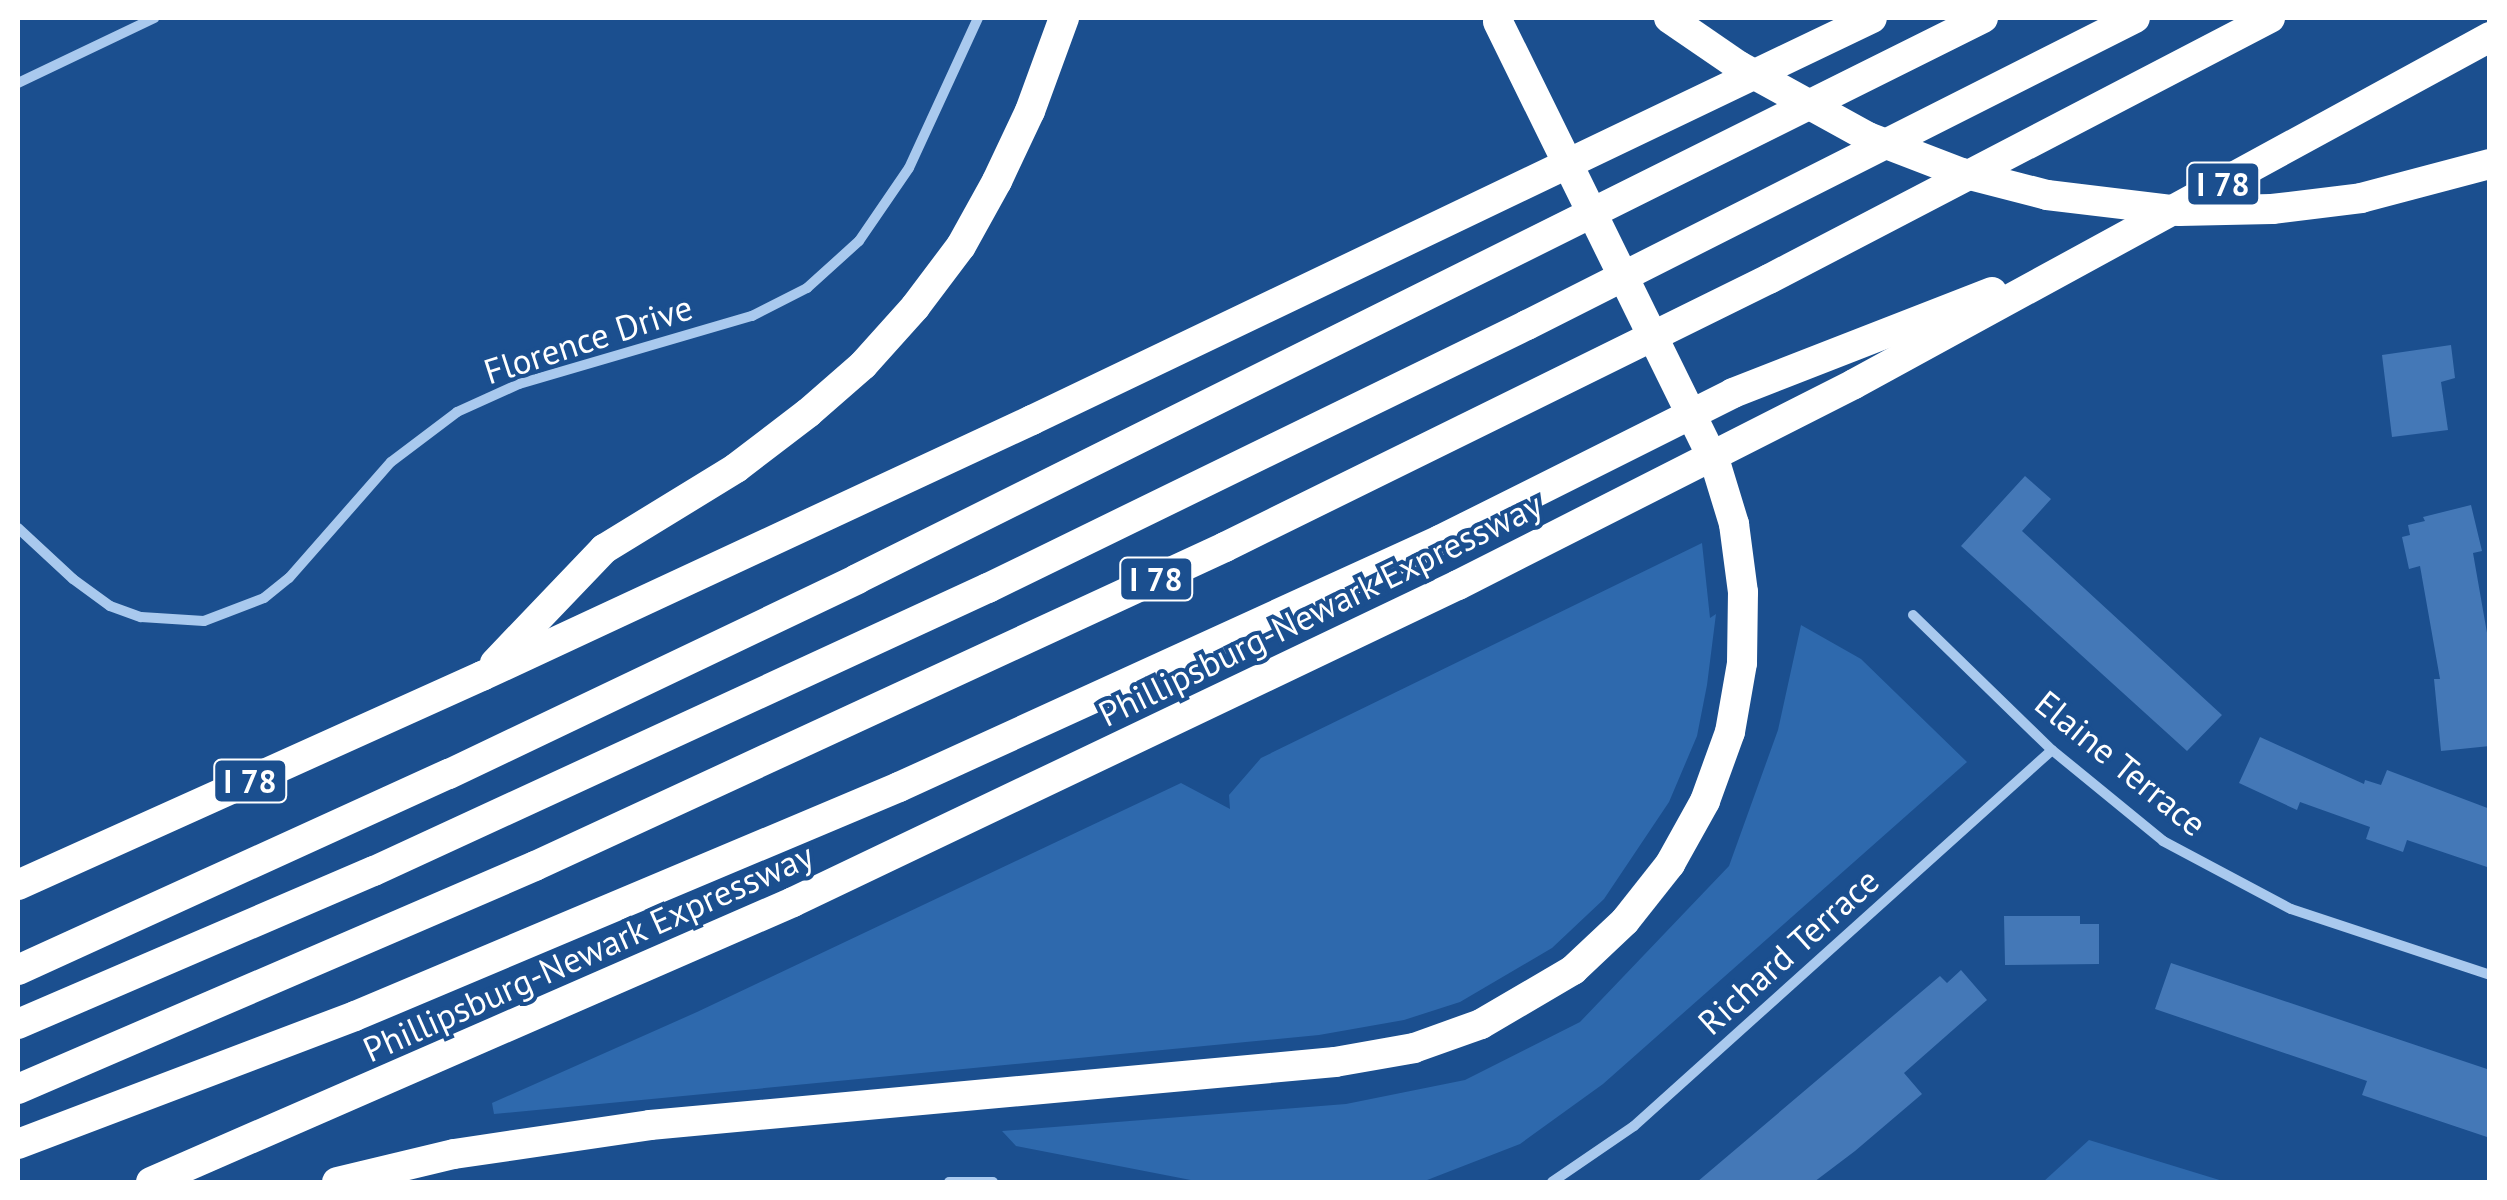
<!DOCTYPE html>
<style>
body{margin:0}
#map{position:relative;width:2507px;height:1200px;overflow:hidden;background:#1b4f8f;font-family:"PT Sans",sans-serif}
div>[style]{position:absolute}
.green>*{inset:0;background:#2e69ad}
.building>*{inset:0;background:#4478b7}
.street>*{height:10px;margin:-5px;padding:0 5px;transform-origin:5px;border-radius:5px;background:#a9c9ee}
.highway>*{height:30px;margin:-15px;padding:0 15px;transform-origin:15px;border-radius:15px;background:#fff}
.highway-bridge>*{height:30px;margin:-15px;padding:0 15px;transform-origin:15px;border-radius:15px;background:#fff}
span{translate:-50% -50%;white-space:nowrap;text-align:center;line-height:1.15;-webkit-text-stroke:8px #1b4f8f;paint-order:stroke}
.shield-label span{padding:2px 8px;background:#1b4f8f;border:2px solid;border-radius:8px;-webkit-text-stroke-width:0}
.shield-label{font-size:32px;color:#fff;font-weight:700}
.street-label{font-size:35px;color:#fff}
.frame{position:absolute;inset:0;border:20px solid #fff;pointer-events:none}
</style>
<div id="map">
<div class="green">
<div style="clip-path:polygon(1702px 543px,1710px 618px,1716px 614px,1707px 685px,1697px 736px,1669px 802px,1604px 899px,1552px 948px,1460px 1002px,1404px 1020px,1319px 1035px,494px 1114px,492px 1103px,697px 1012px,1181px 783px,1230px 809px,1229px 795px,1261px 758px)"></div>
<div style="clip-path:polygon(1801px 625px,1861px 659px,1967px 762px,1603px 1084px,1520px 1144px,1422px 1182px,1201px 1182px,1016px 1146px,1002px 1131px,1346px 1104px,1465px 1080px,1580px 1022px,1729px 866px,1778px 730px)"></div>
<div style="clip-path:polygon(2089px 1140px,2226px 1182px,2043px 1182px)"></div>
</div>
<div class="building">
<div style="clip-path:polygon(2451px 345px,2455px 378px,2441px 382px,2448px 430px,2392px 437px,2382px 355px)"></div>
<div style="clip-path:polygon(2025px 476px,2051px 499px,2022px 531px,2222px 715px,2187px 751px,1961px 546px)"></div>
<div style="clip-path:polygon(2471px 505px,2482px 551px,2473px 553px,2490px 650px,2490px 746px,2441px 751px,2434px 679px,2440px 679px,2420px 566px,2409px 569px,2402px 537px,2410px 535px,2408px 525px,2425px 521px,2423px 517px)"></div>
<div style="clip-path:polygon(2260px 737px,2364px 784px,2365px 780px,2381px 785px,2387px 770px,2490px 809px,2490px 868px,2407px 840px,2403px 852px,2366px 839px,2370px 827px,2300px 802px,2297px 810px,2239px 783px)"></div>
<div style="clip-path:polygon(2004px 916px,2080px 916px,2080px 924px,2099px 924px,2099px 964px,2005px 965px)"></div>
<div style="clip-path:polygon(2171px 963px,2490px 1070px,2490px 1138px,2362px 1095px,2367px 1081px,2155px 1009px)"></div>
<div style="clip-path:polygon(1961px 970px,1987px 1000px,1904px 1073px,1922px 1094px,1855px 1151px,1814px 1182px,1697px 1182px,1940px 976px,1947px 983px)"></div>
</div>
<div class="street">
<div style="left:18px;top:83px;width:151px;rotate:-25.5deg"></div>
<div style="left:18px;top:528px;width:75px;rotate:42.8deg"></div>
<div style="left:73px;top:579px;width:46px;rotate:36.1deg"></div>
<div style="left:110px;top:606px;width:33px;rotate:20deg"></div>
<div style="left:141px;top:617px;width:63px;rotate:3.6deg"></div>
<div style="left:204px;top:621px;width:64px;rotate:-21deg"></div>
<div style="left:264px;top:598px;width:32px;rotate:-39deg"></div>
<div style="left:289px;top:578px;width:154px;rotate:-48.7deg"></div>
<div style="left:391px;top:462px;width:83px;rotate:-37.1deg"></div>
<div style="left:457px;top:412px;width:68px;rotate:-24.3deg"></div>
<div style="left:519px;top:384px;width:243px;rotate:-16.3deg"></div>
<div style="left:752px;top:316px;width:62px;rotate:-27deg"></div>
<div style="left:807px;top:288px;width:70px;rotate:-42.1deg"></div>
<div style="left:859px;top:241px;width:88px;rotate:-55.6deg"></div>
<div style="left:909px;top:168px;width:165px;rotate:-65.3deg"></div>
<div style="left:1913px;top:615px;width:194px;rotate:44.2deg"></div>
<div style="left:2052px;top:750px;width:144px;rotate:39.3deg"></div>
<div style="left:2163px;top:841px;width:145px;rotate:28deg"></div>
<div style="left:2291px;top:909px;width:210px;rotate:18.3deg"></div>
<div style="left:949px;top:1182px;width:44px"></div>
<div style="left:1552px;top:1182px;width:99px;rotate:-34.3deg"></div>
<div style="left:1634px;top:1126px;width:562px;rotate:-41.97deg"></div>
</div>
<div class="highway">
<div style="left:495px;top:663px;width:158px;rotate:-46.3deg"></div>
<div style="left:604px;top:549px;width:155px;rotate:-31.5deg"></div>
<div style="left:736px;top:468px;width:91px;rotate:-37.4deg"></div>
<div style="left:808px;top:413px;width:73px;rotate:-41.1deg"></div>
<div style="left:863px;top:365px;width:78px;rotate:-48.1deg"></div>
<div style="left:915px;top:307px;width:76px;rotate:-53deg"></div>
<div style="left:961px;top:246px;width:74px;rotate:-61deg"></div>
<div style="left:997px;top:181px;width:77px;rotate:-64.8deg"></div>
<div style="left:1030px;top:111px;width:99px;rotate:-69.9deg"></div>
<div style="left:18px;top:885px;width:509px;rotate:-24.25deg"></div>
<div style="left:482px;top:676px;width:607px;rotate:-24.96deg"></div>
<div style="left:1032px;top:420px;width:931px;rotate:-25.57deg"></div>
<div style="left:18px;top:970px;width:473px;rotate:-24.5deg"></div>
<div style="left:449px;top:774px;width:452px;rotate:-25.5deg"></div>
<div style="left:857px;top:579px;width:1258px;rotate:-26.48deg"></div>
<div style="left:18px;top:1024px;width:387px;rotate:-23.3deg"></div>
<div style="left:374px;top:871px;width:676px;rotate:-24.75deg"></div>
<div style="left:988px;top:588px;width:600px;rotate:-26.01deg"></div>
<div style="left:1527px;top:325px;width:681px;rotate:-26.79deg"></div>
<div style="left:18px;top:1089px;width:563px;rotate:-23.33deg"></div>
<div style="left:535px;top:866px;width:760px;rotate:-24.81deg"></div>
<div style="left:1225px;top:547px;width:606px;rotate:-26.23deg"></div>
<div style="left:1769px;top:279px;width:565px;rotate:-27.52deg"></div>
<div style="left:18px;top:1144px;width:360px;rotate:-20.8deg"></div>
<div style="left:355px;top:1016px;width:590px;rotate:-22.83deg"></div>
<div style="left:899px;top:787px;width:595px;rotate:-24.54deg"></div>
<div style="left:1440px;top:540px;width:328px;rotate:-26.6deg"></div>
<div style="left:1733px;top:393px;width:278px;rotate:-21.3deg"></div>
<div style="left:151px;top:1182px;width:700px;rotate:-23.56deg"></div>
<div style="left:793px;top:902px;width:737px;rotate:-25.49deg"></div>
<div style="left:1458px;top:585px;width:444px;rotate:-26.9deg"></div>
<div style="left:1854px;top:384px;width:725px;rotate:-28.62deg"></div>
<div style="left:337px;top:1182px;width:120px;rotate:-13.5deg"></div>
<div style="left:454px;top:1154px;width:198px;rotate:-8.4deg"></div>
<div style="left:650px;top:1125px;width:688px;rotate:-5.25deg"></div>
<div style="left:1335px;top:1062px;width:80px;rotate:-10deg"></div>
<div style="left:1414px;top:1048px;width:71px;rotate:-19.7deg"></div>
<div style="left:1481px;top:1024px;width:107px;rotate:-30.4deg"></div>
<div style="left:1573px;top:970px;width:71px;rotate:-43.3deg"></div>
<div style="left:1625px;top:921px;width:73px;rotate:-51.7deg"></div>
<div style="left:1670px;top:864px;width:72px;rotate:-60.9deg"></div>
<div style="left:1705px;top:801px;width:73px;rotate:-70.1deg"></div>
<div style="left:1730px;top:732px;width:70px;rotate:-80.1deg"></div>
<div style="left:1742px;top:663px;width:71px;rotate:-89.2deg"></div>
</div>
<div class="highway-bridge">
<div style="left:1669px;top:18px;width:85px;rotate:34.4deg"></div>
<div style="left:1739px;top:66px;width:147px;rotate:28.8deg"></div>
<div style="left:1868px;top:137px;width:101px;rotate:21deg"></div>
<div style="left:1962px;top:173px;width:88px;rotate:14.5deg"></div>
<div style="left:2047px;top:195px;width:133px;rotate:6.9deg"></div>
<div style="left:2179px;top:211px;width:93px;rotate:-1.2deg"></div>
<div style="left:2272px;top:209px;width:90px;rotate:-7deg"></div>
<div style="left:2361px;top:198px;width:133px;rotate:-14.8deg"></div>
<div style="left:1498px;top:22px;width:494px;rotate:63.8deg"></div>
<div style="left:1716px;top:465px;width:62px;rotate:73deg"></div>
<div style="left:1734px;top:524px;width:69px;rotate:82.5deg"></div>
</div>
<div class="shield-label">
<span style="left:2223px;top:184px">I 78</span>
<span style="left:1156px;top:579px">I 78</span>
<span style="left:250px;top:781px">I 78</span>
</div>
<div class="street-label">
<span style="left:588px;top:339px;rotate:-18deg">Florence Drive</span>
<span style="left:1320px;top:609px;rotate:-26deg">Phillipsburg-Newark Expressway</span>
<span style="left:2121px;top:763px;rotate:39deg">Elaine Terrace</span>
<span style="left:1788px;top:951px;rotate:-42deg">Richard Terrace</span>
<span style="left:588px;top:952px;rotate:-24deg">Phillipsburg-Newark Expressway</span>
</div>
<div class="frame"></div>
</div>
